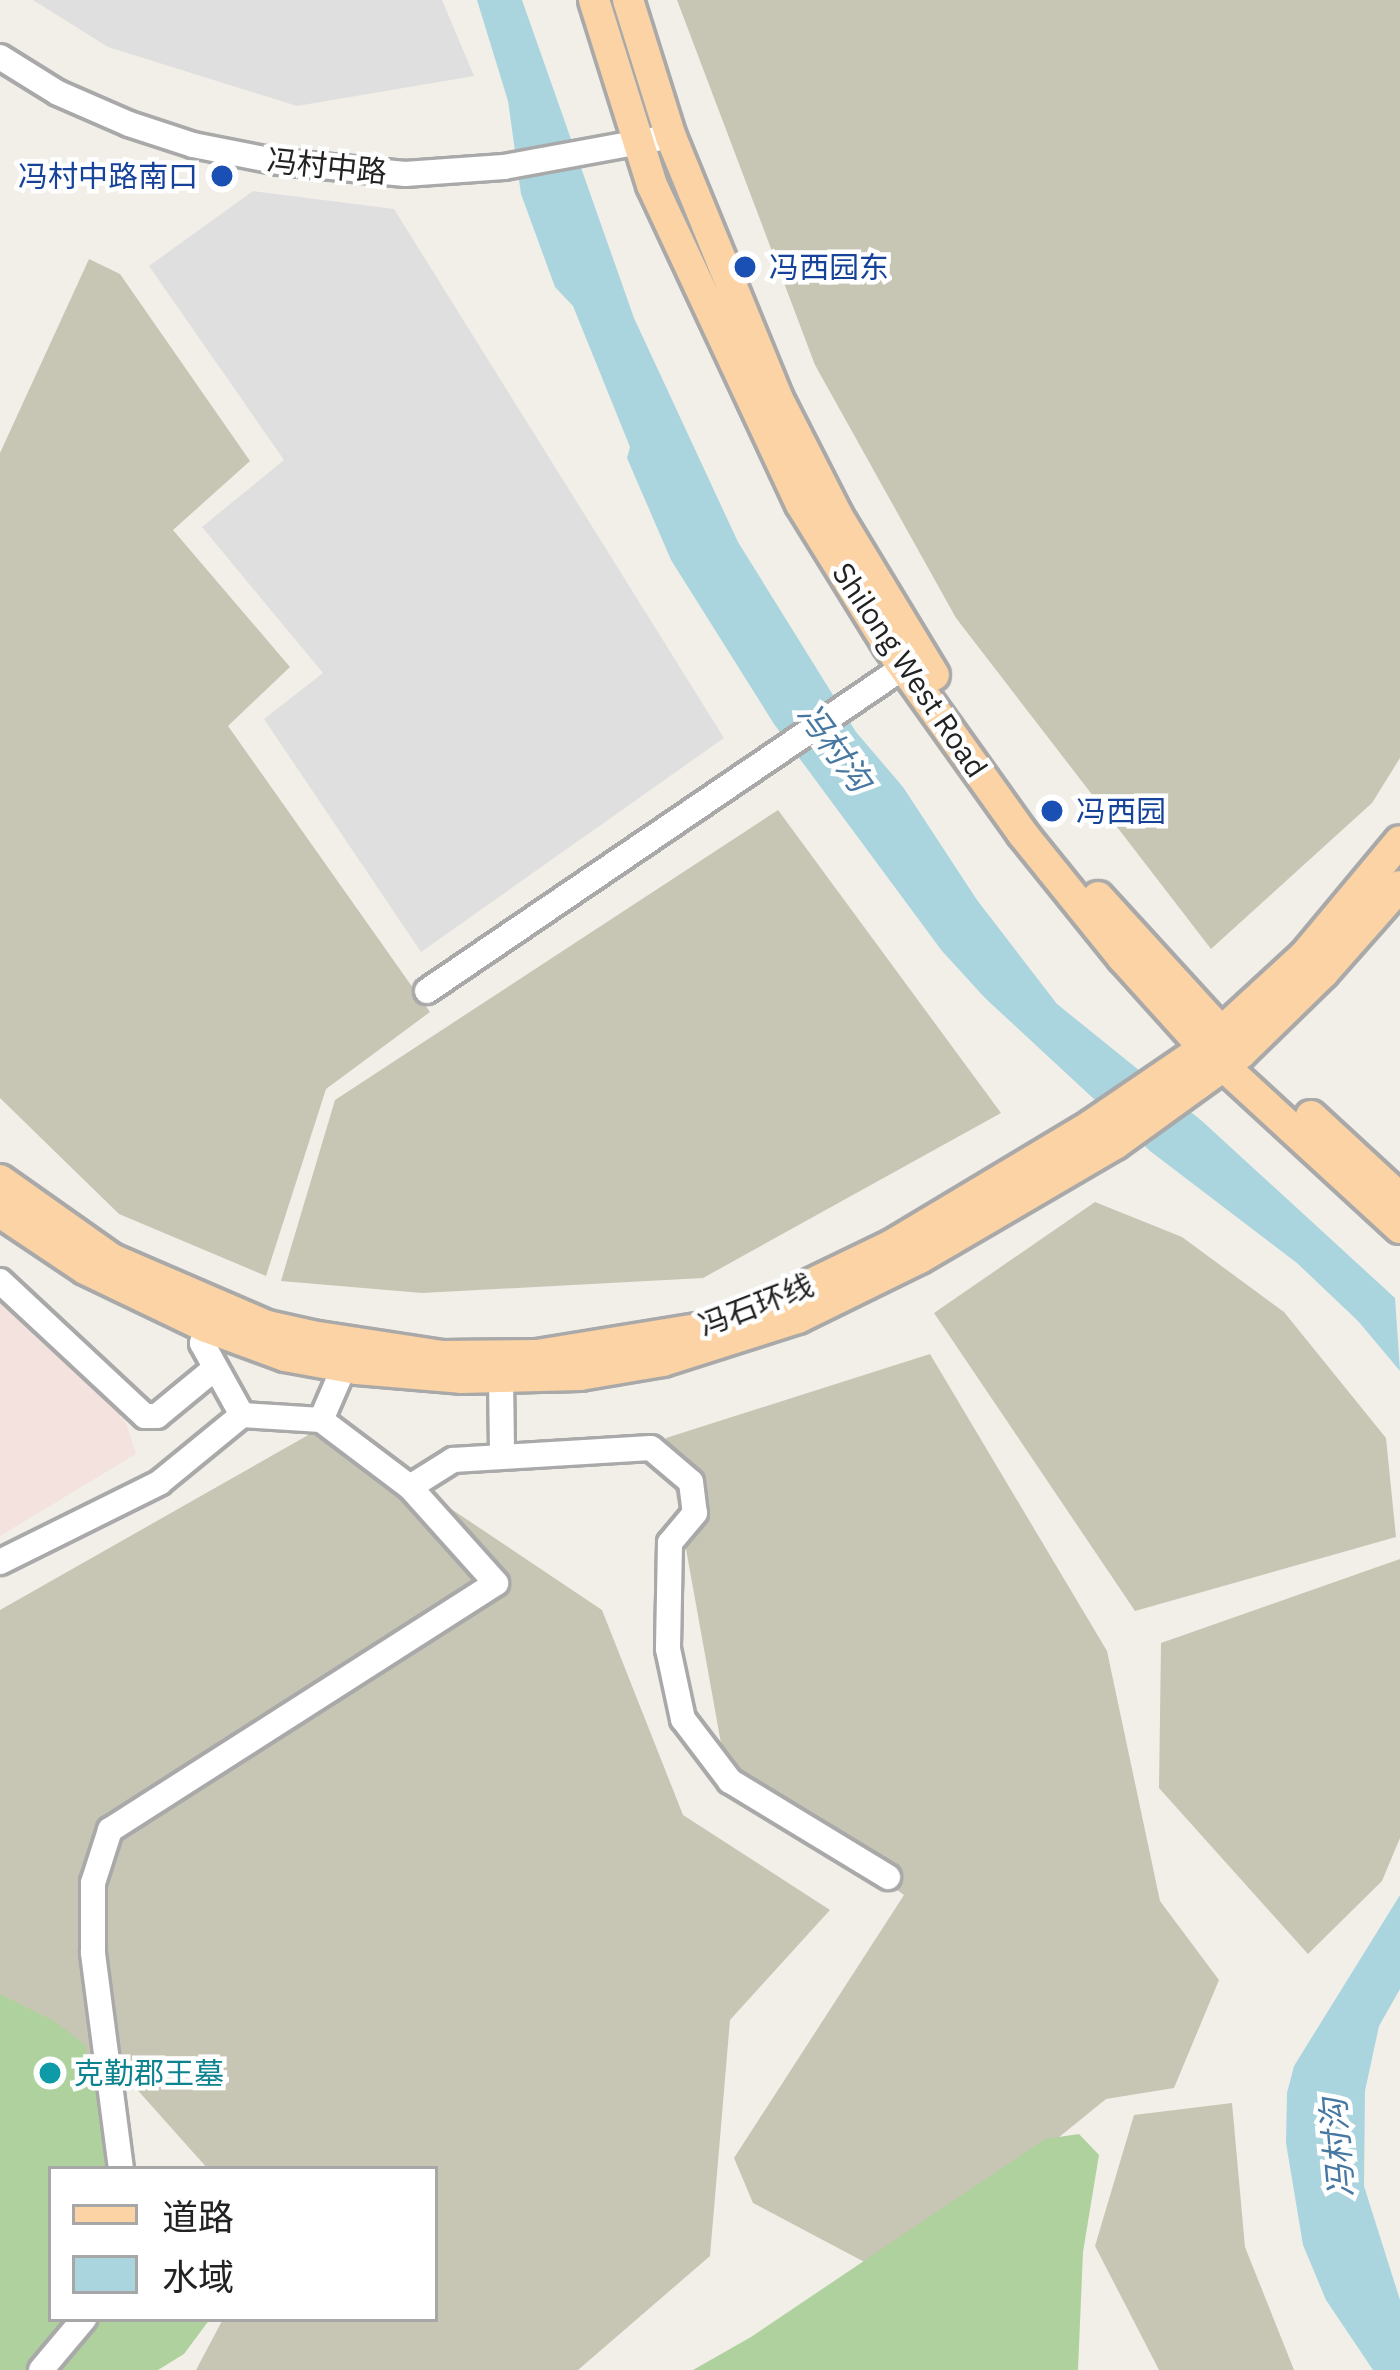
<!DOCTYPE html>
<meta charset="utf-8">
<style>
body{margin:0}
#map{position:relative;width:1400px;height:2370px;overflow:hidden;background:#f2efe9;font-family:"IBM Plex Sans","Noto Sans SC",sans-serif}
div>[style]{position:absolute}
.residential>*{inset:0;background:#e0dfdf}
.military>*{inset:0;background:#f3e2dd}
.construction>*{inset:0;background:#c7c6b4}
.forest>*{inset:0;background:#afd19e}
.water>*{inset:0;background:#aad5df}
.roads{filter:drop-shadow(3px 0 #a9a9a9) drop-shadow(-3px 0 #a9a9a9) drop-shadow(0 3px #a9a9a9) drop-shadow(0 -3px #a9a9a9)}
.minor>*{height:24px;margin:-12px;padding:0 12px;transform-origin:12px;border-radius:12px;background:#fff}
.major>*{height:30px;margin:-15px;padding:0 15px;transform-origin:15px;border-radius:15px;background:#fcd3a4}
.dots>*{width:33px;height:33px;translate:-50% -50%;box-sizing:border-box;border:6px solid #fff;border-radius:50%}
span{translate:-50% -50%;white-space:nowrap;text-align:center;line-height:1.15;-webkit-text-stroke:9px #fff;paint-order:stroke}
.street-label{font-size:30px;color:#222}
.transit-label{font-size:30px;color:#164399}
.right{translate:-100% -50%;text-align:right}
.left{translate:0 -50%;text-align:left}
.culture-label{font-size:30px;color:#0d838f}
.water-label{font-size:33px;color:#4778a2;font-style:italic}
.legend{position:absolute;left:48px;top:2166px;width:390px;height:156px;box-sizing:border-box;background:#fff;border:3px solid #a7a7a7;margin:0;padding:15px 21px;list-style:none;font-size:36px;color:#222}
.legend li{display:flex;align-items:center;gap:24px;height:60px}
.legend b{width:60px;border:3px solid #a7a7a7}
</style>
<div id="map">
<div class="residential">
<div style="clip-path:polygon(33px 0,442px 0,474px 76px,297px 106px,108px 47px)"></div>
<div style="clip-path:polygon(253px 191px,394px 209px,724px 738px,421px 952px,264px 719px,323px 673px,202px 527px,284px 460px,149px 266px)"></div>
</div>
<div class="military">
<div style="clip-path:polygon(0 1295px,103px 1395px,126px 1423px,136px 1454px,0 1536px)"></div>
</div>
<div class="construction">
<div style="clip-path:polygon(677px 0,1400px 0,1400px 758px,1372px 803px,1211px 949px,956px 618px,815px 365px)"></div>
<div style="clip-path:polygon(89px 259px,120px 274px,250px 461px,173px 530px,290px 667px,228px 726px,430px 1012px,326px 1089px,266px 1276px,119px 1214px,0 1098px,0 453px)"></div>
<div style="clip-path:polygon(778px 810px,1001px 1113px,703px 1278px,422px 1293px,281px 1281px,335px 1100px)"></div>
<div style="clip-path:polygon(1095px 1202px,1182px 1237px,1284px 1312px,1386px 1438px,1396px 1537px,1135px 1611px,934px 1313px)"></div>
<div style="clip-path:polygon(930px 1354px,1107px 1651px,1160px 1901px,1219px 1980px,1174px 2088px,1106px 2099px,889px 2275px,753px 2203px,734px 2158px,904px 1895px,724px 1760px,666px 1438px)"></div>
<div style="clip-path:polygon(326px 1425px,602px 1610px,683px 1815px,830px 1910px,730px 2020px,710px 2256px,578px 2370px,196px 2370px,223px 2319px,435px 2319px,435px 2169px,208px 2169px,133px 2085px,0 2027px,0 1610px)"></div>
<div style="clip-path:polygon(1400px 1559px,1400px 1838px,1382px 1881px,1308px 1954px,1159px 1788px,1161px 1643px)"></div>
<div style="clip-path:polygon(1232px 2103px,1245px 2247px,1294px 2370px,1159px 2370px,1095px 2246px,1134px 2115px)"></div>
</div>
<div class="forest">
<div style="clip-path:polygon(0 1994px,54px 2021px,85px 2045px,105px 2129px,121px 2169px,51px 2169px,51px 2319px,210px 2319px,184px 2354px,158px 2370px,0 2370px)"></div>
<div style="clip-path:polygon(1079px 2134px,1099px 2155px,1083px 2252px,1078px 2370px,693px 2370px,751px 2337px,1045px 2139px)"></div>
</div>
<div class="water">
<div style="clip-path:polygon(477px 0,522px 0,634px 318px,738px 542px,856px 732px,903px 787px,977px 900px,1057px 1004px,1202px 1121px,1395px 1298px,1400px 1371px,1358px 1321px,1297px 1263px,1150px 1151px,985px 998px,942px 951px,774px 724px,671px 560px,627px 458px,630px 447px,573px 306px,555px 287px,521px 194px,508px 101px)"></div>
<div style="clip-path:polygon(1400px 1895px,1400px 1989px,1379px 2026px,1365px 2091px,1364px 2186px,1400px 2300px,1400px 2370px,1373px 2370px,1326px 2300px,1303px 2245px,1286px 2143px,1287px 2093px,1294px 2066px)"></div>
</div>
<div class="roads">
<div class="minor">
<div style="left:0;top:57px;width:68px;rotate:31.8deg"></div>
<div style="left:58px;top:93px;width:77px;rotate:23.6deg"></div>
<div style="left:129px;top:124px;width:67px;rotate:18.2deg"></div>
<div style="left:193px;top:145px;width:88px;rotate:11.2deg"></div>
<div style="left:279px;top:162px;width:127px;rotate:5.4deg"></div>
<div style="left:405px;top:174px;width:99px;rotate:-4deg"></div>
<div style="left:504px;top:167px;width:155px;rotate:-10.4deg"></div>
<div style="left:427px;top:991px;width:592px;rotate:-34.2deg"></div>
<div style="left:0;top:1281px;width:198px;rotate:43deg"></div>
<div style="left:145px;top:1416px;width:12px"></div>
<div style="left:157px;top:1416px;width:74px;rotate:-39.5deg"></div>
<div style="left:501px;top:1378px;width:76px;rotate:89.2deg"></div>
<div style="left:242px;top:1415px;width:79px;rotate:3.6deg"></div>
<div style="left:321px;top:1420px;width:111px;rotate:37deg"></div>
<div style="left:410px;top:1487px;width:51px;rotate:-32.1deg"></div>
<div style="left:453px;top:1460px;width:198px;rotate:-3.5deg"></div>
<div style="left:651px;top:1448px;width:52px;rotate:40.4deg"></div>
<div style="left:691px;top:1482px;width:31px;rotate:83deg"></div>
<div style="left:695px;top:1513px;width:39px;rotate:130deg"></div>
<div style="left:670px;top:1543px;width:106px;rotate:91.1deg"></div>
<div style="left:668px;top:1649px;width:72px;rotate:77.9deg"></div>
<div style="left:683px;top:1719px;width:78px;rotate:52.8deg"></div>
<div style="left:730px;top:1781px;width:185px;rotate:31.3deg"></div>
<div style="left:321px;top:1420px;width:58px;rotate:-66.5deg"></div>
<div style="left:0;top:1562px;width:178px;rotate:-26.4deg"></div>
<div style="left:159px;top:1483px;width:107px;rotate:-39.3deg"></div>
<div style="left:242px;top:1415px;width:82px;rotate:-119.1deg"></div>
<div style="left:202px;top:1343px;width:33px;rotate:-72deg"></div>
<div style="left:121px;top:2169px;width:219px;rotate:-97.4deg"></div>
<div style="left:93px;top:1952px;width:69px;rotate:-90deg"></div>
<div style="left:93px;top:1883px;width:56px;rotate:-72.2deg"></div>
<div style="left:110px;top:1830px;width:458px;rotate:-32.6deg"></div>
<div style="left:496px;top:1583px;width:129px;rotate:-131.9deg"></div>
<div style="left:41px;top:2370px;width:67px;rotate:-49.9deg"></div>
</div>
<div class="major">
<div style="left:594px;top:0;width:194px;rotate:72.6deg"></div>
<div style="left:652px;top:185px;width:352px;rotate:65deg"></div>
<div style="left:801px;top:504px;width:166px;rotate:58.3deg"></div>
<div style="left:888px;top:645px;width:231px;rotate:54.5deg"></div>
<div style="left:1022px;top:833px;width:161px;rotate:51.1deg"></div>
<div style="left:1123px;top:958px;width:121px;rotate:48deg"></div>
<div style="left:1204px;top:1048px;width:266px;rotate:42.6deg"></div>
<div style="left:628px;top:0;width:144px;rotate:72.6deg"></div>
<div style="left:671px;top:137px;width:283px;rotate:67.8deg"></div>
<div style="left:778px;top:399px;width:130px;rotate:63deg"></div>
<div style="left:837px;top:515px;width:187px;rotate:58.8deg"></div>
<div style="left:1098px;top:897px;width:203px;rotate:47.6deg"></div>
<div style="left:1311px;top:1116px;width:121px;rotate:42.7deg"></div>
<div style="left:0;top:1180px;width:137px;rotate:35.2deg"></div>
<div style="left:112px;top:1259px;width:169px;rotate:23.4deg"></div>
<div style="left:267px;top:1326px;width:46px;rotate:12.5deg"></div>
<div style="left:312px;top:1336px;width:132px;rotate:8.7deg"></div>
<div style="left:442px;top:1356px;width:95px;rotate:-0.6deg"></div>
<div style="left:537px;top:1355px;width:168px;rotate:-9.2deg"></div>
<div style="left:703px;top:1328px;width:80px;rotate:-20.5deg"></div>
<div style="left:778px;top:1300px;width:127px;rotate:-25.8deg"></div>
<div style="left:892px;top:1245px;width:235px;rotate:-31deg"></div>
<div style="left:1093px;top:1124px;width:135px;rotate:-34.4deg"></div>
<div style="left:1204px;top:1048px;width:137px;rotate:-42.6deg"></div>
<div style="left:1305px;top:955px;width:148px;rotate:-50.2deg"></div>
<div style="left:0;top:1212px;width:102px;rotate:33.8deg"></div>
<div style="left:85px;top:1269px;width:134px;rotate:25.6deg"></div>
<div style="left:206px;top:1327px;width:84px;rotate:20.2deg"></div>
<div style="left:285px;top:1356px;width:73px;rotate:10.2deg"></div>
<div style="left:357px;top:1369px;width:104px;rotate:4.9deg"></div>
<div style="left:461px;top:1378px;width:119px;rotate:-1.4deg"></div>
<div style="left:580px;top:1375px;width:84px;rotate:-9.6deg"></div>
<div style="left:663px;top:1361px;width:142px;rotate:-17.7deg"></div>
<div style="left:798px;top:1318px;width:136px;rotate:-26.2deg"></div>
<div style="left:920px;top:1258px;width:226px;rotate:-30.3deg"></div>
<div style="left:1115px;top:1144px;width:155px;rotate:-35.8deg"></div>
<div style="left:1241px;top:1053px;width:115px;rotate:-44.3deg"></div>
<div style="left:1323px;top:973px;width:116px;rotate:-48.5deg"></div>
</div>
</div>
<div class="dots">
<div style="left:222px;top:176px;background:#1a4fb4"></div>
<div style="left:745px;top:267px;background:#1a4fb4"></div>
<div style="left:1052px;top:811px;background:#1a4fb4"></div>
<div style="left:50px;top:2073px;background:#0f9aa8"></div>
</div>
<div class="street-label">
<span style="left:327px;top:166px;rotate:6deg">冯村中路</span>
<span style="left:910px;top:670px;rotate:56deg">Shilong West Road</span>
<span style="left:756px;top:1305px;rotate:-21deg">冯石环线</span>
</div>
<div class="transit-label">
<span class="right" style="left:198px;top:176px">冯村中路南口</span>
<span class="left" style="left:769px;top:267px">冯西园东</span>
<span class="left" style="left:1076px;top:811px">冯西园</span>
</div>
<div class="culture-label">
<span class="left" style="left:74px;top:2073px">克勤郡王墓</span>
</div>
<div class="water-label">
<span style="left:835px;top:747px;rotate:54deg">冯村沟</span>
<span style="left:1337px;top:2148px;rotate:-95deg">冯村沟</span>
</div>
<ul class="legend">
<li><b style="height:15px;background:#fcd3a4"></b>道路</li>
<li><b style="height:33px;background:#aad5df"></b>水域</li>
</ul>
</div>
